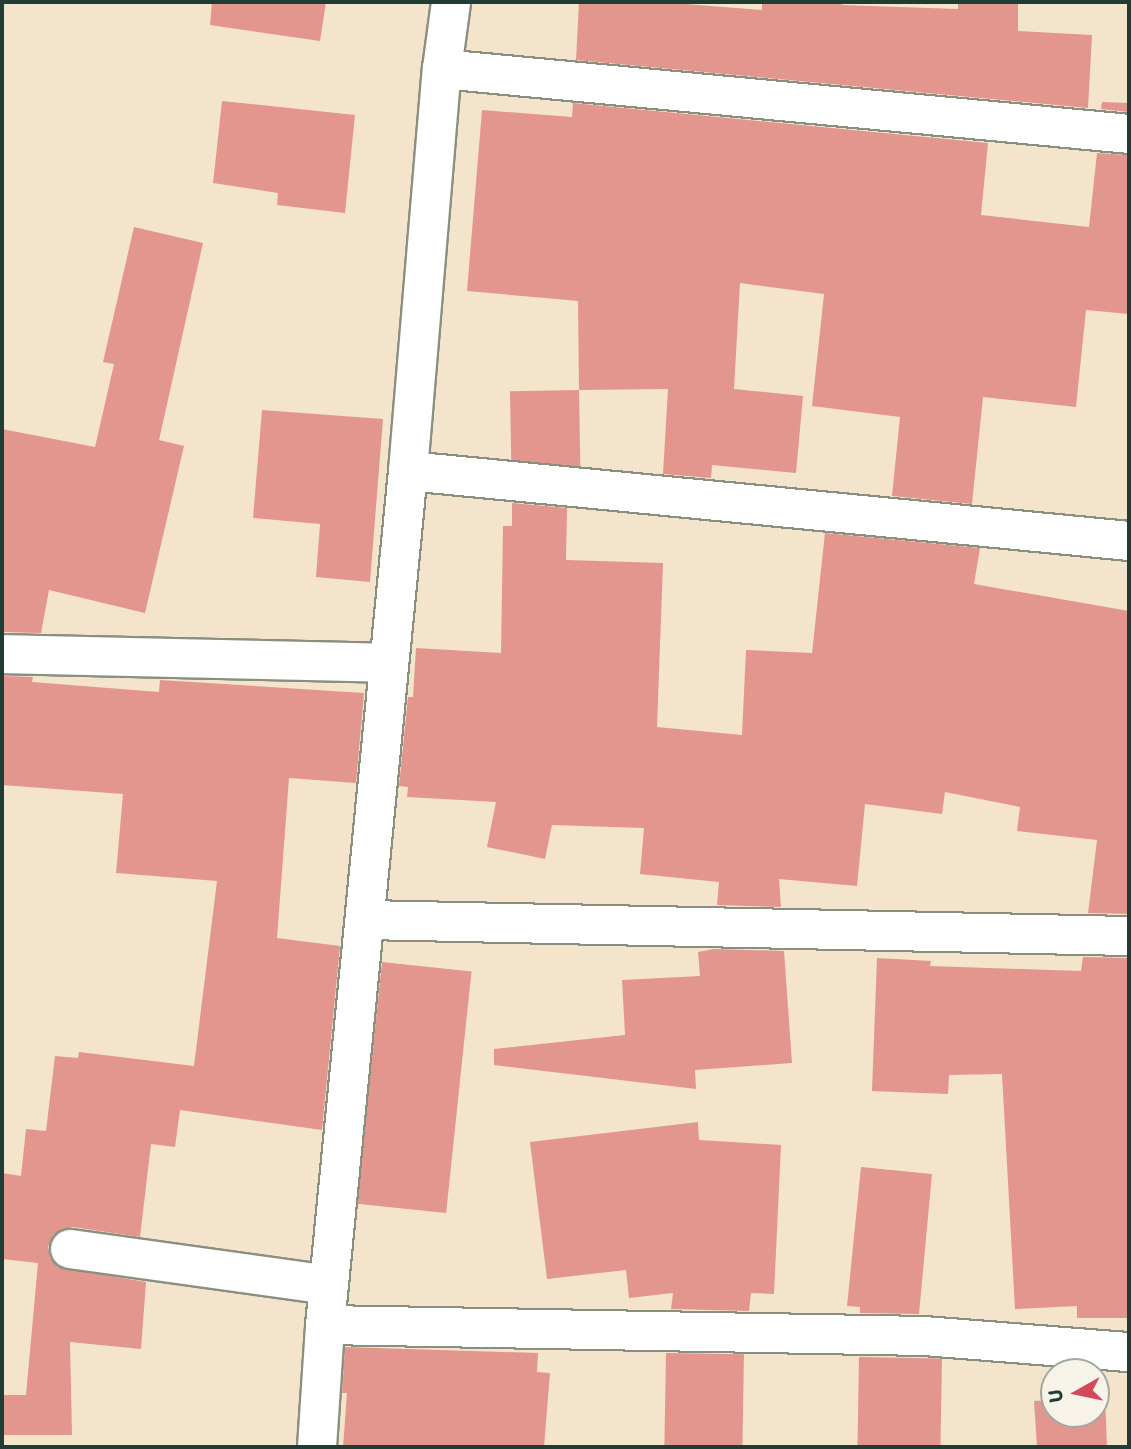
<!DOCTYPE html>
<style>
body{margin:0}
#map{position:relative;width:1131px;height:1449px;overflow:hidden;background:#f4e4cc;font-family:"Shantell Sans",sans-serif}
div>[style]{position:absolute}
.building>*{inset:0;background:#e3968e;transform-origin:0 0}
.roads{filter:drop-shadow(2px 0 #8a9080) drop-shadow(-2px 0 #8a9080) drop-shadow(0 2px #8a9080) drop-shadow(0 -2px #8a9080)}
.minor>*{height:38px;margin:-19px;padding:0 19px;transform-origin:19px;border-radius:19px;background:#fff}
span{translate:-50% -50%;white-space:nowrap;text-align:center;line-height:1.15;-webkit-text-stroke:5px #f7f3e8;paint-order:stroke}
.frame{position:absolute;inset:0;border:4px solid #1f3d34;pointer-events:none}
.north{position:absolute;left:1040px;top:1358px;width:70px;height:70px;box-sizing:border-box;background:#f7f3e8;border:2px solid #a1aaa0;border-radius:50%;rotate:261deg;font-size:19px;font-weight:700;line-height:28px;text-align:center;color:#1f3d34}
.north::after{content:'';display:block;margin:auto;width:24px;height:32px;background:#d1495b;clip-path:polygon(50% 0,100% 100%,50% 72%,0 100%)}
</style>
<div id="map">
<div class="building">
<div style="clip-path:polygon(212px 2px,326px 2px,320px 41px,210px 25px)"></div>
<div style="clip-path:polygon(579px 2px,660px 2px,762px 10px,762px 2px,842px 2px,842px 5px,958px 9px,958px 2px,1018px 2px,1018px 31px,1092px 35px,1088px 108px,576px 60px)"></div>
<div style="clip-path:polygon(222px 101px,355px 115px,345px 213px,277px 205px,278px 193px,213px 183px)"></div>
<div style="clip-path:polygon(1102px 102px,1129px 103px,1129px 112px,1101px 109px)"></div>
<div style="clip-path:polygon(573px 103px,988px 143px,981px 215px,1089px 227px,1097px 153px,1129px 155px,1129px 314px,1086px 310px,1076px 407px,983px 397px,972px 504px,892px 496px,900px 417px,812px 406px,824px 294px,740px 283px,734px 389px,803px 396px,796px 473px,712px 465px,711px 478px,663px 474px,668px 389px,579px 390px,578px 301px,467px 291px,482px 110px,572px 117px)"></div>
<div style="clip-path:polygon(134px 227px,203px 243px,159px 440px,184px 446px,145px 613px,49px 590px,41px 633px,2px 632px,2px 429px,95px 447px,114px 364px,103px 362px)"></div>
<div style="left:579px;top:390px;width:76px;height:69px;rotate:89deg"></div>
<div style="clip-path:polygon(262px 410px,383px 419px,370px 582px,316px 577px,320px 524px,253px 518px)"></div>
<div style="clip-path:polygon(512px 503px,567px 508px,566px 560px,663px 563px,657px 727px,742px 735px,746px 650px,812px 653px,825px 533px,980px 548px,974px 584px,1129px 611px,1129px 914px,1088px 913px,1097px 840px,1017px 831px,1020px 807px,945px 792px,942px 814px,865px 804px,857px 886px,779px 879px,781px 907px,717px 905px,719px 882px,640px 874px,644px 828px,552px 825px,545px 859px,487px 847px,496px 802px,407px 797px,408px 787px,399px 786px,408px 697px,413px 697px,416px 648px,501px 653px,503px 526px,512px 526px)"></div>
<div style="clip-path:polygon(2px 676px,33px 677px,32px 682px,159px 692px,160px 680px,364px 693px,356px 783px,289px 778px,277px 938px,340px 946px,322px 1130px,180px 1110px,175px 1147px,151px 1144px,140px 1237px,73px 1227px,62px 1229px,53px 1235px,48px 1247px,50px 1258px,57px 1267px,146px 1282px,141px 1349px,70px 1342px,72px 1435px,2px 1435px,2px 1395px,26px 1395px,38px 1263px,2px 1259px,2px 1173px,21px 1176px,26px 1129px,46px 1131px,55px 1056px,78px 1058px,79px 1052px,194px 1066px,217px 881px,116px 873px,123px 794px,2px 785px)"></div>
<div style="clip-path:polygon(714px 949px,784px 951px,792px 1063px,695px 1070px,696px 1089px,494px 1065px,494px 1049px,625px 1035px,622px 980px,700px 976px,698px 952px)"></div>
<div style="clip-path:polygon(1083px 957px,1129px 958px,1129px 1318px,1077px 1318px,1077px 1306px,1015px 1309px,1002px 1074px,949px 1075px,948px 1094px,872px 1091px,877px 958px,931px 961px,930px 966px,1081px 971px)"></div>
<div style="left:382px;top:962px;width:90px;height:243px;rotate:6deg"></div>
<div style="clip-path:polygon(698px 1122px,699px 1140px,781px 1145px,774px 1294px,751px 1293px,749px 1311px,671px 1309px,673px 1293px,629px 1298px,626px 1270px,547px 1279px,530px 1142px)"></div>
<div style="clip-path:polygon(861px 1167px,932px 1174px,919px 1314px,860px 1313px,860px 1307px,847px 1306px)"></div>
<div style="clip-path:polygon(345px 1347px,538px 1353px,537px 1372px,550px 1373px,544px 1447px,343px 1447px,347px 1393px,342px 1393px)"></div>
<div style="left:666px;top:1353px;width:78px;height:94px;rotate:1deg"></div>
<div style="left:859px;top:1357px;width:83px;height:90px;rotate:1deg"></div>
<div style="clip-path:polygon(1096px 1398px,1105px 1398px,1107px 1447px,1037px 1447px,1034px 1401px,1054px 1400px,1054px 1414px,1096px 1414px)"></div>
</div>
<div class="roads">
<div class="minor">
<div style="left:442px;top:69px;width:690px;rotate:5.4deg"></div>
<div style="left:408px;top:471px;width:403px;rotate:-85.2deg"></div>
<div style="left:442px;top:69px;width:68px;rotate:-82.3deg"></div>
<div style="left:1129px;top:541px;width:724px;rotate:-174.45deg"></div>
<div style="left:408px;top:471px;width:858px;rotate:95.55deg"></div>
<div style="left:325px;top:1325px;width:599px;rotate:1.05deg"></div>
<div style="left:924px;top:1336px;width:206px;rotate:4.5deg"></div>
<div style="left:2px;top:654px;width:386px;rotate:1.3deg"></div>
<div style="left:365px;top:920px;width:764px;rotate:1.2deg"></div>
<div style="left:70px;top:1249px;width:260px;rotate:7.9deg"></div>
<div style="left:317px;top:1447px;width:122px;rotate:-86.2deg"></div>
</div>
</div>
<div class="frame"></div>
<div class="north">U</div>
</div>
